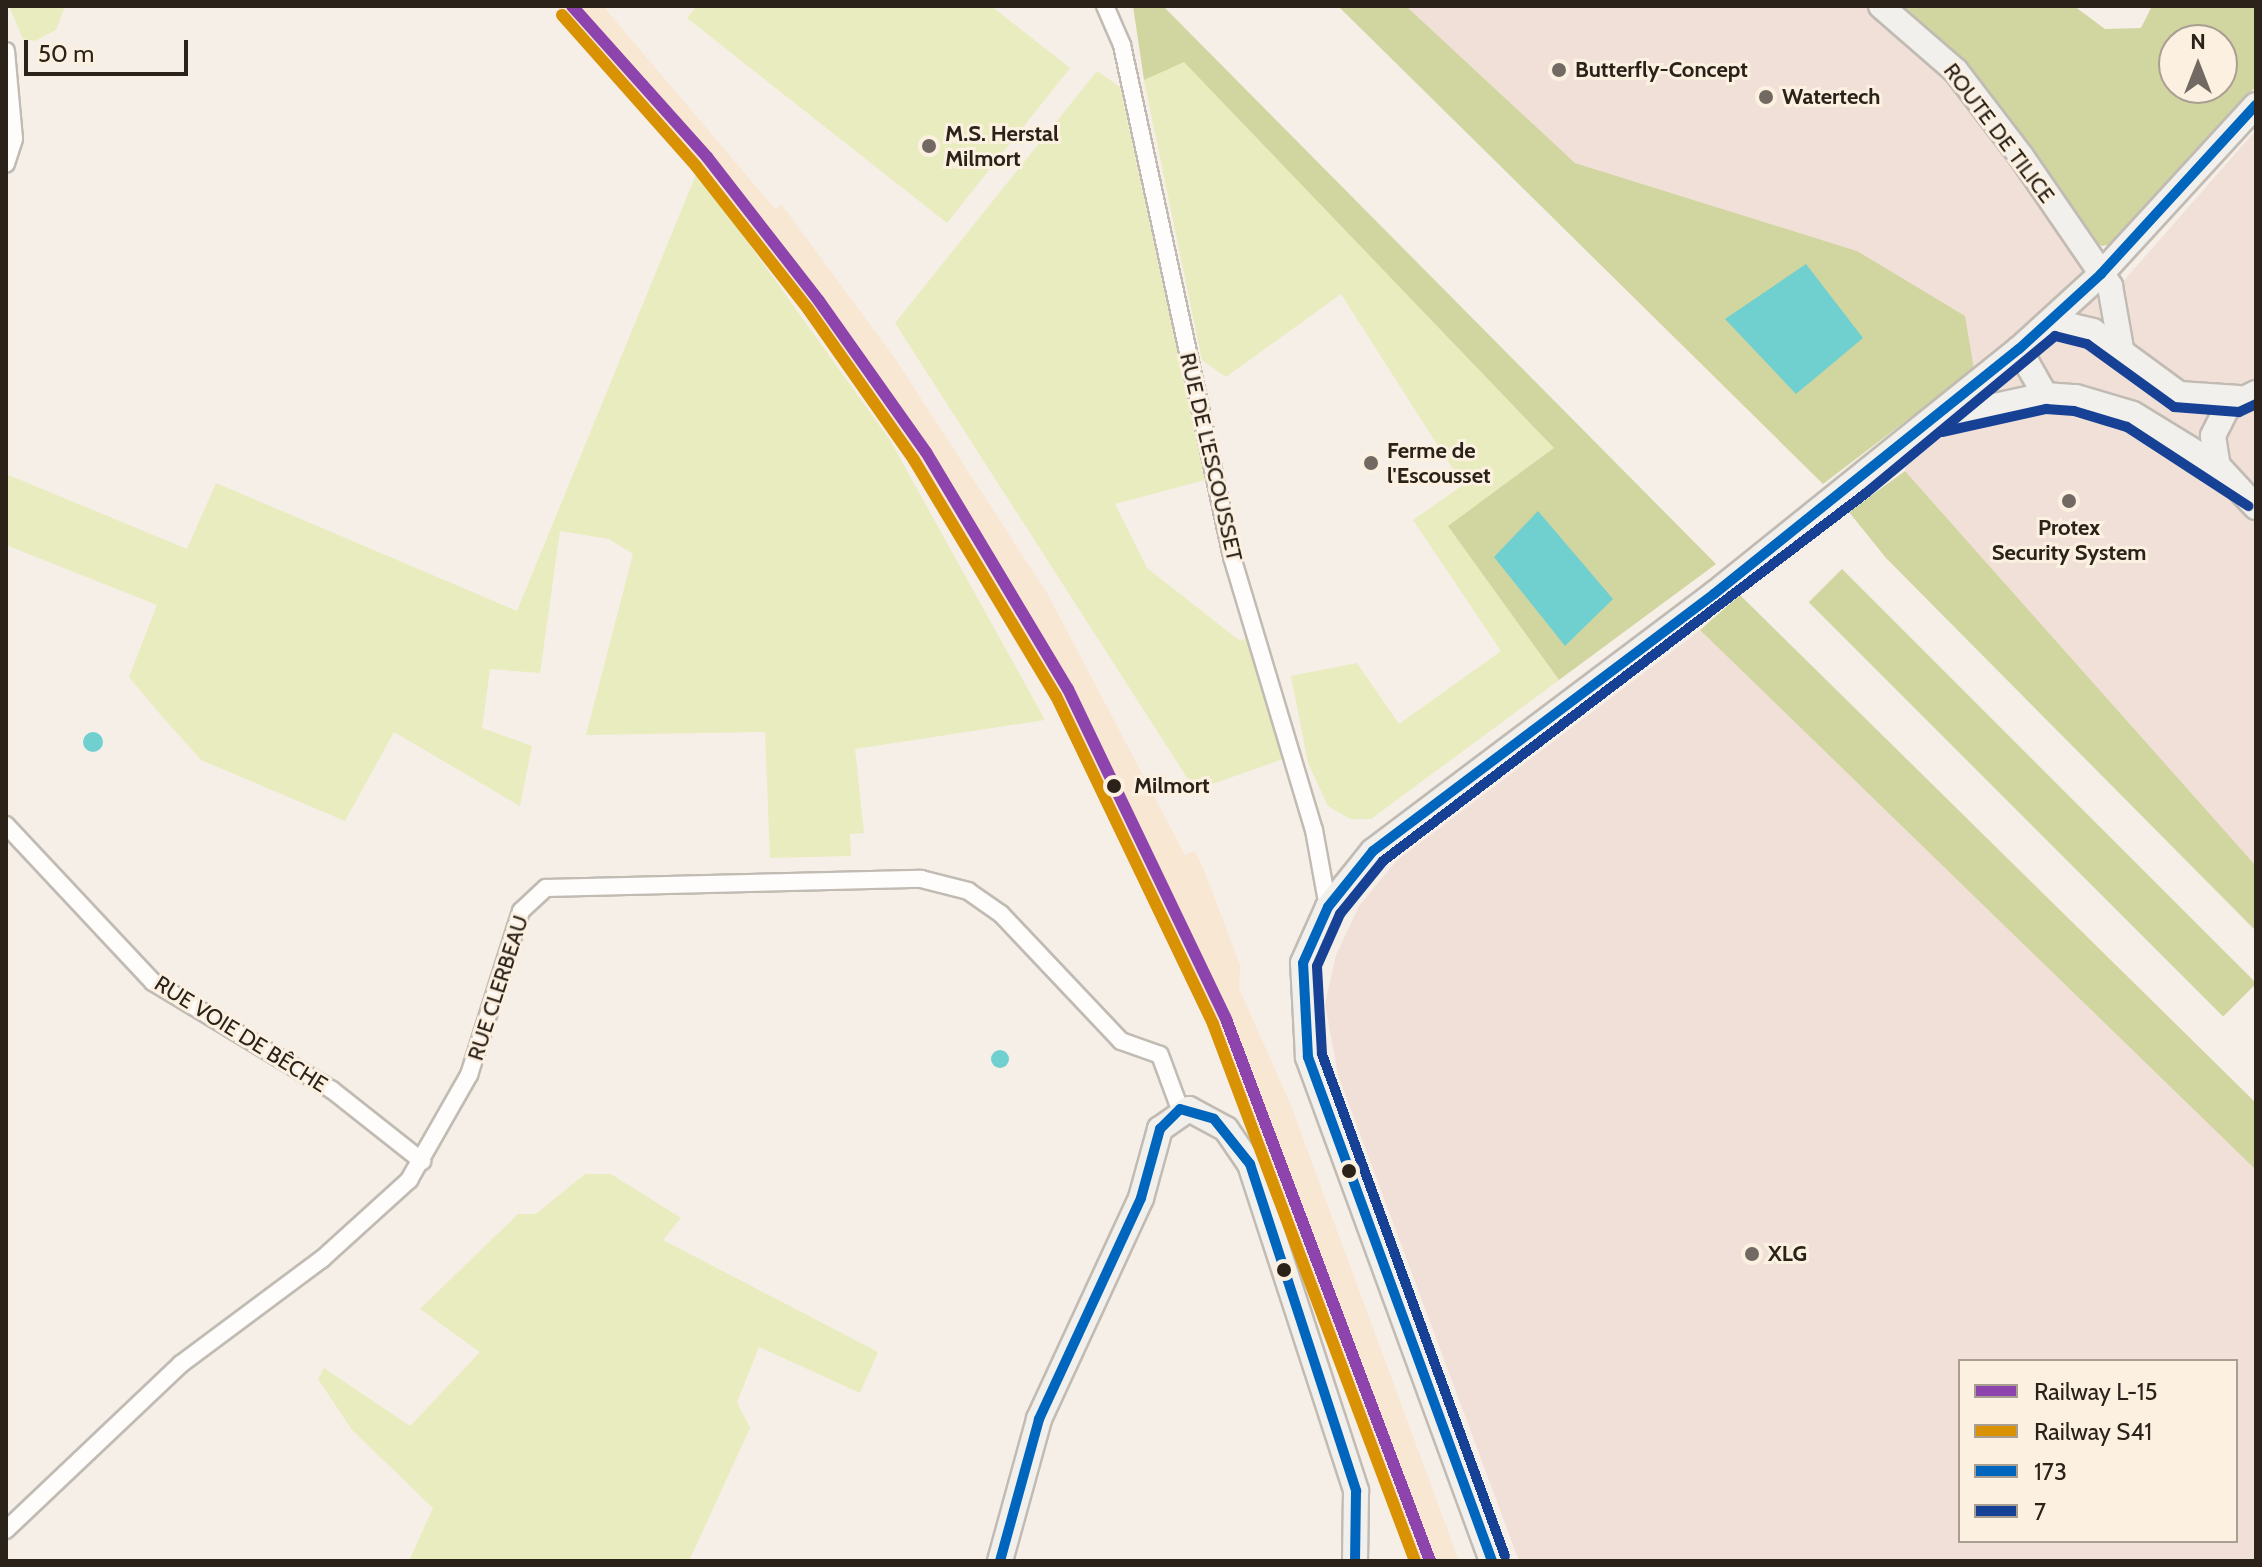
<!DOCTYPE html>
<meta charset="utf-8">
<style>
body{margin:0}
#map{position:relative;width:2262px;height:1567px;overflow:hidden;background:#f6efe7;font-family:Cabin,sans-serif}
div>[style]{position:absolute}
.industrial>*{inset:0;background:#f1e0d8}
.built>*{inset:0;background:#f8e7d2}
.green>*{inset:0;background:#e8ecbe}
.forest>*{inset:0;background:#d1d5a0;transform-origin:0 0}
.water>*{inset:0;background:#70d0d0}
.round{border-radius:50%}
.roads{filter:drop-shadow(2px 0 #c1bbb3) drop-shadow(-2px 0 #c1bbb3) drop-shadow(0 2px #c1bbb3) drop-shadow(0 -2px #c1bbb3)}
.street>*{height:16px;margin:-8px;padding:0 8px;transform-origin:8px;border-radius:8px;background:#fefdfb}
.secondary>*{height:24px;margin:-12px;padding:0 12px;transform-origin:12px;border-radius:12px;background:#f2f0ec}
.bus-1>*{height:10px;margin:-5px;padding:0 5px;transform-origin:5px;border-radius:5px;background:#0065bd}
.bus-2>*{height:10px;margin:-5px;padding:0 5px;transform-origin:5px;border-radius:5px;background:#164194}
.rail-1>*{height:12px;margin:-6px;padding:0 6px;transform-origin:6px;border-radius:6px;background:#8e44ad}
.rail-2>*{height:12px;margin:-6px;padding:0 6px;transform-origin:6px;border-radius:6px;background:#d89204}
.dots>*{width:22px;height:22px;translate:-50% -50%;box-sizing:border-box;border:4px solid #fcf0e1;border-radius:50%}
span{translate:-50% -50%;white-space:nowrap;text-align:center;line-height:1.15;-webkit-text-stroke:6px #fcf0e1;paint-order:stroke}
.poi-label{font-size:22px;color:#2b231a;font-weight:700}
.left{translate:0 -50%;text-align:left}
.street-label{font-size:22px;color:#2b231a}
.stop-label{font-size:22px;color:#2b231a;font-weight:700}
.frame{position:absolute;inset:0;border:8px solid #2b231a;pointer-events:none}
.legend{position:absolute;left:1958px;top:1359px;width:280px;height:184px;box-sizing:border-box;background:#fcf0e1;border:2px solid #a89e91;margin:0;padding:10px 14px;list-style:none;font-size:24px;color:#2b231a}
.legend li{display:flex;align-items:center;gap:16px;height:40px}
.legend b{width:40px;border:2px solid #a89e91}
.north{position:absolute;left:2158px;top:24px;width:80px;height:80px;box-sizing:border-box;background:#fcf0e1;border:2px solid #a89e91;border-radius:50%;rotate:0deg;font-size:22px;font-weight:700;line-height:32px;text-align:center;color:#2b231a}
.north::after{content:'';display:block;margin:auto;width:28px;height:36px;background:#726a62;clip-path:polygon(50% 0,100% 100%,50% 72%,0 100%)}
.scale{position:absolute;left:24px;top:40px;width:164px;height:36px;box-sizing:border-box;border:4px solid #2b231a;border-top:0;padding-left:10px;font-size:24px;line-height:28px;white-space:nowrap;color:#2b231a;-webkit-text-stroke:6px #fcf0e1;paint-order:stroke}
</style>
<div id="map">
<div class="industrial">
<div style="clip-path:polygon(1406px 6px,1881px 6px,1956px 71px,2120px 285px,2256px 130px,2256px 866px,1905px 471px,1913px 421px,1857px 251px,1575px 163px)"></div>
<div style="clip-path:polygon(evenodd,1700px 630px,2256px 1170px,2256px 1561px,1519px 1561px,1338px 1075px,1325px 1004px,1336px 955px,1359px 906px,1396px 861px,1700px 630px,1960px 1361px,2236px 1361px,2236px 1541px,1960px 1541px,1960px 1361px)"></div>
</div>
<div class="built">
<div style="clip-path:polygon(556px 6px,603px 6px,775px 209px,782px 205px,896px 360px,1047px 593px,1185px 855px,1195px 851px,1204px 870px,1240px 965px,1239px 988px,1290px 1103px,1459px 1561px,1416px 1561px,1205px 998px,1198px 1000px,1097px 777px,1008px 617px,812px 307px,700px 165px)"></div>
</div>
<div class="green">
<div style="clip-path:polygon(9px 6px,65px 6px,56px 30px,35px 41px,23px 39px)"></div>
<div style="clip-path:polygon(697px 6px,991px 6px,1070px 68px,947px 223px,687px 18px)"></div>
<div style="clip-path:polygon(1184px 61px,1555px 448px,1449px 526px,1559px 680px,1371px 819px,1350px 819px,1328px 806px,1308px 763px,1291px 676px,1357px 663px,1399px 724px,1501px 651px,1413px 520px,1463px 485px,1341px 294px,1226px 377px,1202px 360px,1144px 80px)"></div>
<div style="clip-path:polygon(1097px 71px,1120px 87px,1205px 480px,1115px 504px,1147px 568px,1240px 641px,1249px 637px,1286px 758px,1195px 790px,895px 323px)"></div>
<div style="clip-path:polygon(697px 172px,890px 440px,1045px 720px,855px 749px,864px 833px,850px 834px,851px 856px,770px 858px,765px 732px,586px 735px,633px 554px,609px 539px,560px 531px,540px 673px,490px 669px,482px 728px,532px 746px,520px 806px,394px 732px,345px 821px,201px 760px,160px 714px,129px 677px,157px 605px,6px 545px,6px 474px,187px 549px,216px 483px,517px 611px)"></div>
<div style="clip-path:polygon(585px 1174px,611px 1174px,681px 1218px,663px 1240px,878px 1352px,860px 1393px,759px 1347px,737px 1402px,750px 1428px,689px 1561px,409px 1561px,433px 1508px,352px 1430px,318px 1379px,324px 1368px,410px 1426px,480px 1352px,420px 1309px,518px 1214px,536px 1214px)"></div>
</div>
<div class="forest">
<div style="clip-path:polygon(1133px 6px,1163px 6px,1716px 564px,1559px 680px,1448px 526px,1554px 448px,1184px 62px,1144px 80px)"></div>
<div style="clip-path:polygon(1338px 6px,1406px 6px,1575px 163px,1857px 251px,1965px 316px,1974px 369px,1823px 484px)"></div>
<div style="clip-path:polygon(evenodd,1881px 6px,2074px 6px,2105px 29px,2141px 28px,2152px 6px,2256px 6px,2256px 86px,2122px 242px,2102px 246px,2071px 231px,2021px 156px,1881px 6px,2174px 40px,2222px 40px,2222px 88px,2174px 88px,2174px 40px)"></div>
<div style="clip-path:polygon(1905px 471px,2256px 866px,2256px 931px,1886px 558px,1849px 512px)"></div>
<div style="left:1842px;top:569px;width:586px;height:47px;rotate:45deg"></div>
<div style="clip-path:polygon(1740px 595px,2256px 1103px,2256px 1170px,1700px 630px)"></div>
</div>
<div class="water">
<div style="clip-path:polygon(1806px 264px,1863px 338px,1796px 394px,1725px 319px)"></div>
<div style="clip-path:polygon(1538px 511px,1613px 599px,1565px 646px,1494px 557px)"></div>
<div class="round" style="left:83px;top:732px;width:20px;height:20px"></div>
<div class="round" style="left:991px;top:1050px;width:18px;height:18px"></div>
</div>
<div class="roads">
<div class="street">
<div style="left:1105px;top:6px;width:43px;rotate:66.4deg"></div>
<div style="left:1122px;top:45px;width:524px;rotate:77.87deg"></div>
<div style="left:1232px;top:557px;width:285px;rotate:73.3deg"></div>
<div style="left:1314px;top:830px;width:78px;rotate:79.7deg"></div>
<div style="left:6px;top:51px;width:88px;rotate:84.8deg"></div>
<div style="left:14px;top:139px;width:26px;rotate:108deg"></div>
<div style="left:6px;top:825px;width:215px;rotate:46.9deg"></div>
<div style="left:153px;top:982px;width:209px;rotate:31.1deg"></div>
<div style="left:332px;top:1090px;width:115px;rotate:38.3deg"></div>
<div style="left:6px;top:1530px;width:241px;rotate:-43.5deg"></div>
<div style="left:181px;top:1364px;width:176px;rotate:-36.7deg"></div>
<div style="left:322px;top:1259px;width:118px;rotate:-42.2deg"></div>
<div style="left:409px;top:1180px;width:121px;rotate:-60.3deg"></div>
<div style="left:469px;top:1075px;width:172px;rotate:-72.4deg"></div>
<div style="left:521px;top:911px;width:34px;rotate:-43deg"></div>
<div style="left:546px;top:888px;width:375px;rotate:-1.4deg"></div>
<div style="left:921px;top:879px;width:49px;rotate:14.3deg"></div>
<div style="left:968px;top:891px;width:40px;rotate:34.9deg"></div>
<div style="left:1001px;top:914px;width:175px;rotate:46.6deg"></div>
<div style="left:1121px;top:1041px;width:41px;rotate:19.7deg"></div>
<div style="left:1160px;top:1055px;width:58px;rotate:69.7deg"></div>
</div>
<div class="secondary">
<div style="left:1881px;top:6px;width:99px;rotate:40.9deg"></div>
<div style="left:1956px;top:71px;width:107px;rotate:52.6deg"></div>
<div style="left:2021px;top:156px;width:158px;rotate:55.6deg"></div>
<div style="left:2110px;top:286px;width:69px;rotate:80deg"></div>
<div style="left:2051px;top:321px;width:43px;rotate:13.4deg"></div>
<div style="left:2093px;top:331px;width:107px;rotate:36.2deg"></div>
<div style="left:2179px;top:394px;width:60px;rotate:3.8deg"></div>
<div style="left:2019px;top:349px;width:53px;rotate:60.5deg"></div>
<div style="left:2256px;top:393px;width:33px;rotate:153deg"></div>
<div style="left:2227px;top:408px;width:31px;rotate:117deg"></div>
<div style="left:2213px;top:436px;width:30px;rotate:81deg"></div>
<div style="left:2218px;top:466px;width:56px;rotate:47.2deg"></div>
<div style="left:1939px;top:418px;width:108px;rotate:-12.2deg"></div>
<div style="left:2045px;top:395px;width:31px;rotate:4deg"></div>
<div style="left:2076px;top:397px;width:59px;rotate:16.6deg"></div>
<div style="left:2133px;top:414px;width:100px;rotate:31.5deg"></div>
<div style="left:1000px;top:1561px;width:147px;rotate:-74.6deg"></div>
<div style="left:1039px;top:1419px;width:243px;rotate:-65.2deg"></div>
<div style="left:1141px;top:1198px;width:72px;rotate:-74.6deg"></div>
<div style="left:1160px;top:1129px;width:35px;rotate:-35deg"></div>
<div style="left:1189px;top:1109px;width:42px;rotate:28.4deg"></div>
<div style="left:1226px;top:1129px;width:42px;rotate:55.6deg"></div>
<div style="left:1250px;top:1164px;width:344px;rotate:72deg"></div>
<div style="left:1356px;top:1491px;width:70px;rotate:90.8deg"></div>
<div style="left:1492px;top:1561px;width:537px;rotate:-110.06deg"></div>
<div style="left:1308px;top:1057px;width:94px;rotate:-93deg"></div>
<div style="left:1303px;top:963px;width:61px;rotate:-65.9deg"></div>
<div style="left:1328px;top:907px;width:72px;rotate:-51.2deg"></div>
<div style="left:1373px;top:851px;width:427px;rotate:-37deg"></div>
<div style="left:1714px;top:594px;width:391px;rotate:-38.8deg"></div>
<div style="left:2019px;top:349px;width:111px;rotate:-42.4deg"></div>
<div style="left:2101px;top:274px;width:229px;rotate:-47.5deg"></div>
</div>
</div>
<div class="bus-1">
<div style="left:1180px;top:1109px;width:35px;rotate:16deg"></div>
<div style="left:1214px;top:1119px;width:58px;rotate:51.3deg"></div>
<div style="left:1250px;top:1164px;width:344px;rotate:72deg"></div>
<div style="left:1356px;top:1491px;width:70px;rotate:90.8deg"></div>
<div style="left:1000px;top:1561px;width:147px;rotate:-74.6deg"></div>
<div style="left:1039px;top:1419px;width:243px;rotate:-65.2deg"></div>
<div style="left:1141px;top:1198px;width:72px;rotate:-74.6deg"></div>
<div style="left:1160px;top:1129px;width:28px;rotate:-45deg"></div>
<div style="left:1492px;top:1561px;width:537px;rotate:-110.06deg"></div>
<div style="left:1308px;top:1057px;width:94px;rotate:-93deg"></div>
<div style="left:1303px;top:963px;width:61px;rotate:-65.9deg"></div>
<div style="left:1328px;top:907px;width:72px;rotate:-51.2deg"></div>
<div style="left:1373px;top:851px;width:427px;rotate:-37deg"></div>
<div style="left:1714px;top:594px;width:391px;rotate:-38.8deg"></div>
<div style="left:2019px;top:349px;width:111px;rotate:-42.4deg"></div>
<div style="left:2101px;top:274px;width:229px;rotate:-47.5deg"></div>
</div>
<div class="bus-2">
<div style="left:1942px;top:432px;width:107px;rotate:-12.5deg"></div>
<div style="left:2046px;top:409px;width:28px;rotate:4deg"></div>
<div style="left:2074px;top:411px;width:55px;rotate:16.8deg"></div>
<div style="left:2127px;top:427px;width:145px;rotate:33.1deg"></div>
<div style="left:1505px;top:1556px;width:534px;rotate:-110.03deg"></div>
<div style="left:1322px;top:1054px;width:88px;rotate:-93.3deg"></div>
<div style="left:1317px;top:966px;width:57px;rotate:-66.1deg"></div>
<div style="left:1340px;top:914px;width:68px;rotate:-50.9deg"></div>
<div style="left:1383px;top:861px;width:607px;rotate:-37.3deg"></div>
<div style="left:1866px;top:493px;width:246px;rotate:-39.7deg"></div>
<div style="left:2055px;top:336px;width:33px;rotate:14deg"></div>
<div style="left:2087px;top:344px;width:107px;rotate:35.9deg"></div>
<div style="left:2174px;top:407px;width:65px;rotate:4.4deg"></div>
<div style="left:2239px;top:412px;width:19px;rotate:-25deg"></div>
</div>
<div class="rail-1">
<div style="left:572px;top:6px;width:203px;rotate:48.2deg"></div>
<div style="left:707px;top:157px;width:182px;rotate:52.1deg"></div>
<div style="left:819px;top:301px;width:185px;rotate:54.7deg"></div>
<div style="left:926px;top:452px;width:276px;rotate:59.1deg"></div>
<div style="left:1068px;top:689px;width:366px;rotate:64.4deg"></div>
<div style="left:1226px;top:1019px;width:579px;rotate:69.37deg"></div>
</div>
<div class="rail-2">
<div style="left:562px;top:15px;width:202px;rotate:48.4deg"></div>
<div style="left:696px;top:166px;width:182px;rotate:51.9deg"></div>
<div style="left:808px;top:309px;width:184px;rotate:54.9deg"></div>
<div style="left:914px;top:460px;width:275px;rotate:59deg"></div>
<div style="left:1056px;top:696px;width:364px;rotate:64.4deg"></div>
<div style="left:1213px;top:1024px;width:574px;rotate:69.39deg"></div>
</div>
<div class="dots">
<div style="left:1559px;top:70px;background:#726a62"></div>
<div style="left:1766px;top:97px;background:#726a62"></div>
<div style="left:929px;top:146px;background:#726a62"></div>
<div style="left:1371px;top:463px;background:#726a62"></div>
<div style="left:2069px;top:501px;background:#726a62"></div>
<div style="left:1114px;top:786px;background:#2b231a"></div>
<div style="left:1349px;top:1171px;background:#2b231a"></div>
<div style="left:1752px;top:1254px;background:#726a62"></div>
<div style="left:1284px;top:1270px;background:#2b231a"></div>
</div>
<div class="poi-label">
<span class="left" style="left:1575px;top:70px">Butterfly-Concept</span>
<span class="left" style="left:1782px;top:97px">Watertech</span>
<span class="left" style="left:945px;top:146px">M.S. Herstal<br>Milmort</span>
<span class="left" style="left:1387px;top:463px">Ferme de<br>l'Escousset</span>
<span style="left:2069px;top:540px">Protex<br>Security System</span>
<span class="left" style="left:1768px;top:1254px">XLG</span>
</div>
<div class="street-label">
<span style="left:1999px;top:133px;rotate:53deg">ROUTE DE TILICE</span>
<span style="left:1211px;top:457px;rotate:77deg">RUE DE L'ESCOUSSET</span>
<span style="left:498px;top:988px;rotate:-72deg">RUE CLERBEAU</span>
<span style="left:241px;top:1034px;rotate:32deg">RUE VOIE DE BÊCHE</span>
</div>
<div class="stop-label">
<span class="left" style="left:1134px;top:786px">Milmort</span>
</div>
<div class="frame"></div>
<ul class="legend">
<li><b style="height:10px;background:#8e44ad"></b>Railway L-15</li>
<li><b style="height:10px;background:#d89204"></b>Railway S41</li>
<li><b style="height:10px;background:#0065bd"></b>173</li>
<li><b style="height:10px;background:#164194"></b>7</li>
</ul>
<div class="north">N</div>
<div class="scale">50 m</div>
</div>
